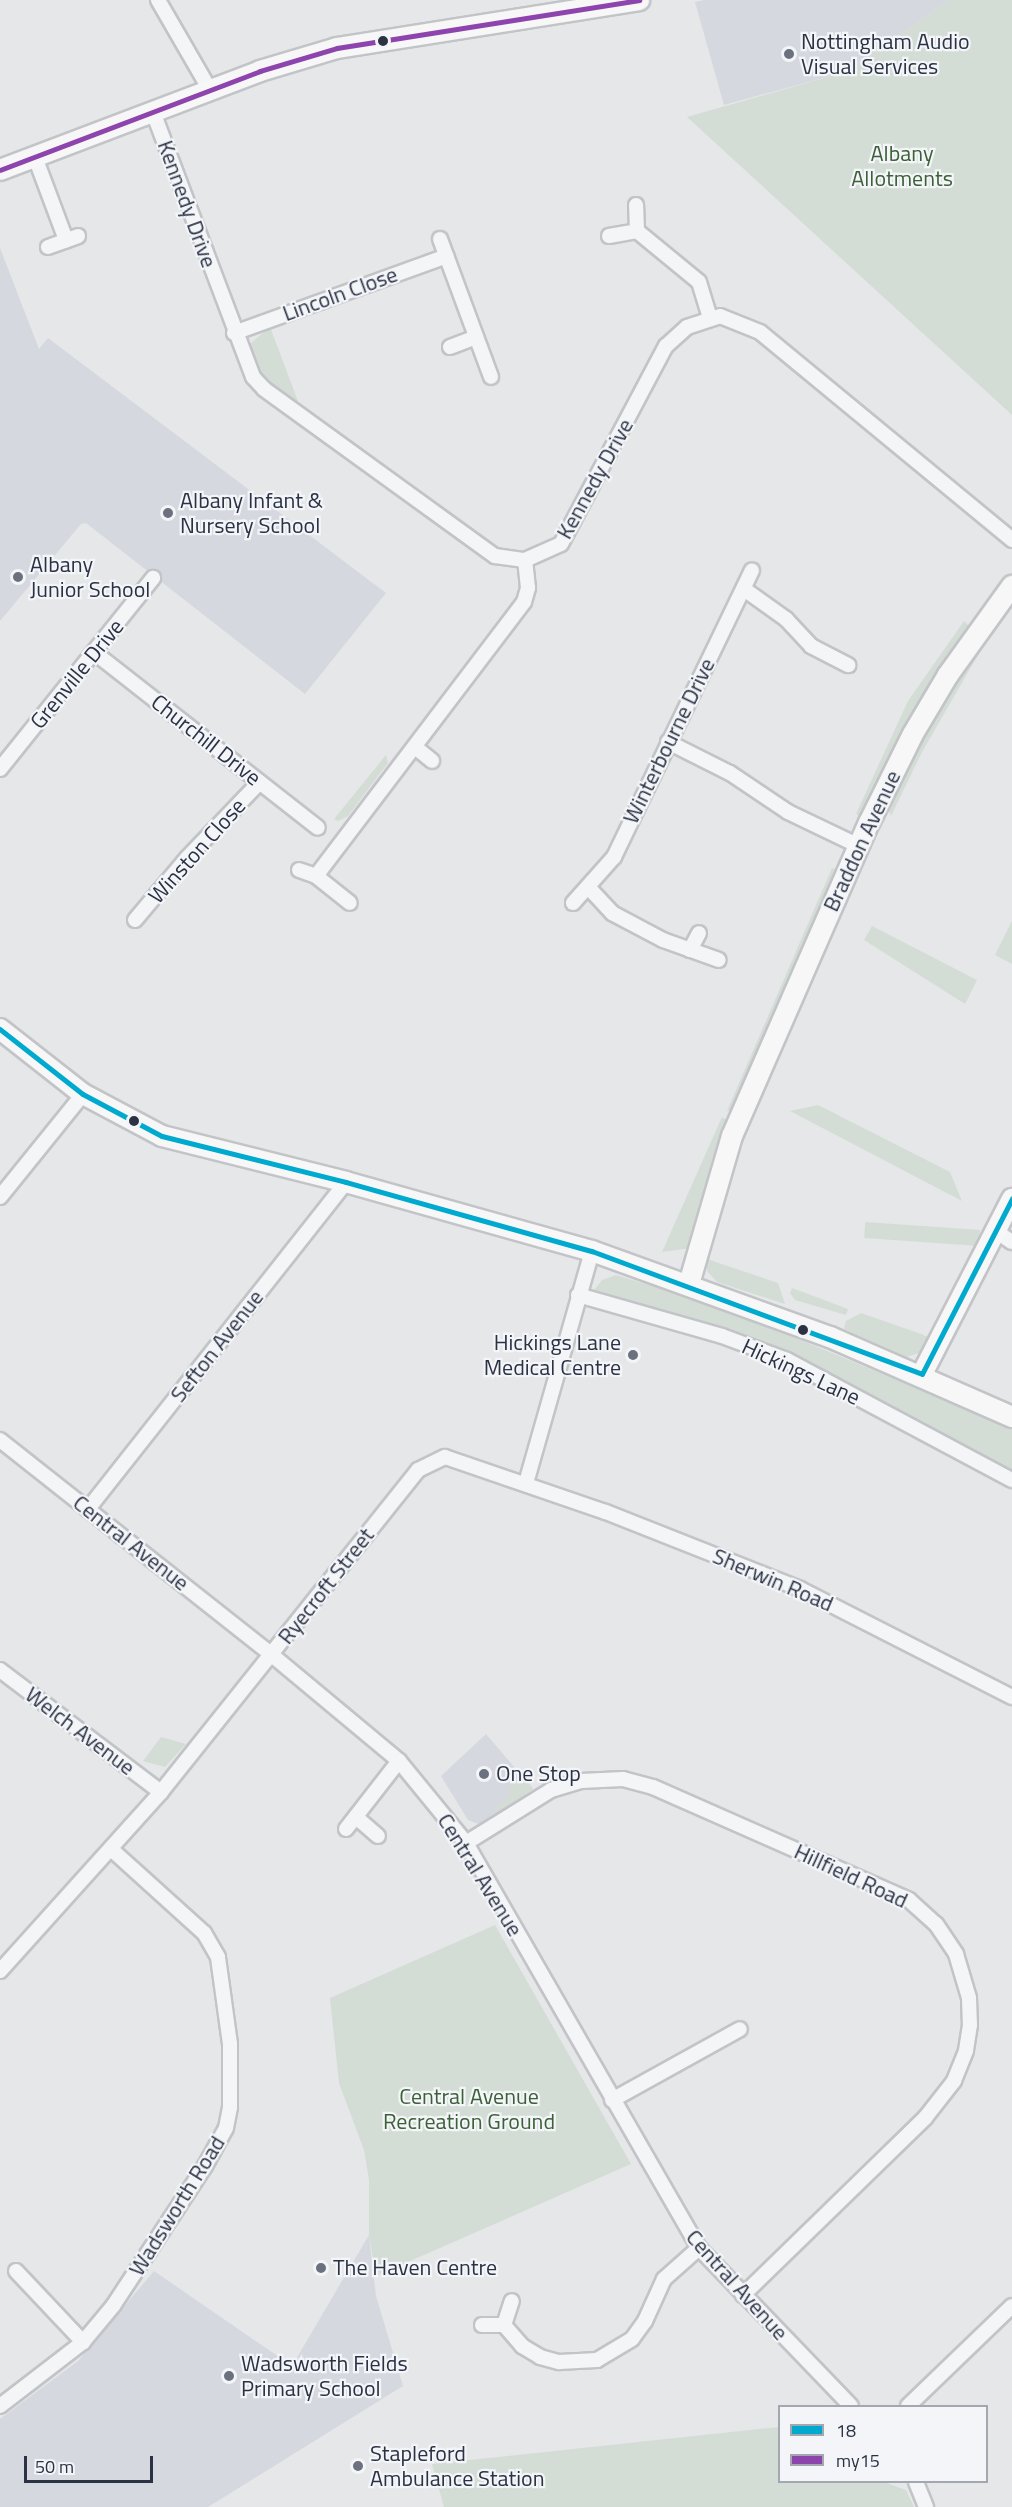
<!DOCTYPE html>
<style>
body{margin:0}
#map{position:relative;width:1012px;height:2507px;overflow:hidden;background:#e5e7e9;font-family:"Titillium Web",sans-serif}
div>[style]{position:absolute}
.built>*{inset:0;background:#d5d8de}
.green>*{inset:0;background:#d4ddd5;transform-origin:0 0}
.roads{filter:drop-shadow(2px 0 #c2c4c7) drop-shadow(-2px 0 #c2c4c7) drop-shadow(0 2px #c2c4c7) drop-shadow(0 -2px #c2c4c7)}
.street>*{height:14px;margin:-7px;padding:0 7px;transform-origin:7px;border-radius:7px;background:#f4f5f6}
.secondary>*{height:20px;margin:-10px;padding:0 10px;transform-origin:10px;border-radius:10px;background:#f7f7f8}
.bus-1>*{height:4.5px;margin:-2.25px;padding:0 2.25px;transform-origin:2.25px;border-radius:2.25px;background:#00a9ce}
.bus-2>*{height:4.5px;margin:-2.25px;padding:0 2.25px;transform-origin:2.25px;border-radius:2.25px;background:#8e44ad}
.dots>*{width:16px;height:16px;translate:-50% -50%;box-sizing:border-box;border:3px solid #f3f5f8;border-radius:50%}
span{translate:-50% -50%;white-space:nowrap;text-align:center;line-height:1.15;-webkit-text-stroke:4.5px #f3f5f8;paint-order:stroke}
.poi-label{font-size:22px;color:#2a3244}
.left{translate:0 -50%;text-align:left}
.right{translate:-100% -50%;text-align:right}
.park-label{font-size:22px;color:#3c6037}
.street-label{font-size:22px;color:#2a3244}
.legend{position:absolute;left:778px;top:2405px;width:210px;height:78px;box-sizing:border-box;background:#f3f5f8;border:2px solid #a3a7b0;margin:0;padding:8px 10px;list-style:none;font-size:18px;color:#2a3244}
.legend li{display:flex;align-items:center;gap:12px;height:30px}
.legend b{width:30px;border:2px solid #a3a7b0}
.scale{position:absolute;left:24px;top:2456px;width:129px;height:27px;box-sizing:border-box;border:3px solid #2a3244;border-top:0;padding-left:8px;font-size:18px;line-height:21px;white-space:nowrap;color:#2a3244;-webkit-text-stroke:4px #f3f5f8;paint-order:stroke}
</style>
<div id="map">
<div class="built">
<div style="clip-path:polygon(704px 0,950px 0,845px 72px,724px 105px,695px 2px)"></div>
<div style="clip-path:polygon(0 248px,39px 349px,48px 338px,386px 593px,305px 694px,86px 523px,81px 524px,0 621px)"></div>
<div style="clip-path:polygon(486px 1734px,533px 1789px,479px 1824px,468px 1820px,441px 1776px)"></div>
<div style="clip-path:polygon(369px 2235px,376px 2296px,403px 2386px,208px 2507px,0 2507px,0 2419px,78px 2361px,154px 2271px,292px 2366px)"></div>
</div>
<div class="green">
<div style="clip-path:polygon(950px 0,1012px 0,1012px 415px,687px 117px,845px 72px)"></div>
<div style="clip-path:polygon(270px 327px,299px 404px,263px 377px,255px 365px,250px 344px)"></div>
<div style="clip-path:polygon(964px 621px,971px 628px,863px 817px,856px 814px,908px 701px)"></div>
<div style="clip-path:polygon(993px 629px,922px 752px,891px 816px,886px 805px,947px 691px)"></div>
<div style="clip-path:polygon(386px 755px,388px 763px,348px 816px,338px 821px,334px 819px)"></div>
<div style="clip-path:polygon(832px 868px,839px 871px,734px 1110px,727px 1111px)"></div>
<div style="clip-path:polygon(1012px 921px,1012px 964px,995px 955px)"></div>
<div style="clip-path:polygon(872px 926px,977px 980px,965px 1004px,864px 940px)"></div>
<div style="clip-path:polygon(818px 1105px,950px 1172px,962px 1201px,790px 1111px)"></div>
<div style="clip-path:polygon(722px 1117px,728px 1121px,692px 1248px,662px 1252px)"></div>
<div style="left:980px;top:1230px;width:16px;height:115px;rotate:94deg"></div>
<div style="clip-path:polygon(707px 1259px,778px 1283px,785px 1304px,717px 1282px,707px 1271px)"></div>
<div style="clip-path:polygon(616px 1275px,695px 1299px,803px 1341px,1012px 1428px,1012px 1471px,876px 1397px,750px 1337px,594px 1290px,602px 1280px)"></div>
<div style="clip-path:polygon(792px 1288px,848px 1309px,846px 1315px,795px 1300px,790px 1293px)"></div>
<div style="clip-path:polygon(861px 1313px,921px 1334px,930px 1338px,922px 1352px,907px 1357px,844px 1329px,846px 1321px)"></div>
<div style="clip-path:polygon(161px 1737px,186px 1744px,165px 1767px,143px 1761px)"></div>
<div style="clip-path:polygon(524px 1775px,533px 1789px,498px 1814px,494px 1809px,511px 1795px,508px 1790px)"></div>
<div style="clip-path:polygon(495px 1925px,631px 2164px,376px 2276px,369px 2235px,369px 2180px,364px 2150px,339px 2083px,330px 1998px)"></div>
<div style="clip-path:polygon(779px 2427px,780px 2482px,884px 2482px,906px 2490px,914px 2507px,444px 2507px,432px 2464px)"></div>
</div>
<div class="roads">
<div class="street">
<div style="left:158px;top:0;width:104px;rotate:60deg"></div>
<div style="left:153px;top:112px;width:283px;rotate:69.3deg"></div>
<div style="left:253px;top:377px;width:16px;rotate:47deg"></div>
<div style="left:264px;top:389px;width:285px;rotate:35.9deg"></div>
<div style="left:495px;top:556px;width:30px;rotate:8deg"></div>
<div style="left:525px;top:560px;width:39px;rotate:-24deg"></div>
<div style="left:561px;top:544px;width:224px;rotate:-62.1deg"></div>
<div style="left:666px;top:346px;width:28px;rotate:-42deg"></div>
<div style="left:687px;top:327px;width:35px;rotate:-18deg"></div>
<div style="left:720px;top:316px;width:43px;rotate:21.8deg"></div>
<div style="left:760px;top:332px;width:327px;rotate:39.5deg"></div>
<div style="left:35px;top:157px;width:89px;rotate:69.5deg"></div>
<div style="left:637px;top:231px;width:80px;rotate:39.4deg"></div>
<div style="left:699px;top:282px;width:38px;rotate:73deg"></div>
<div style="left:609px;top:236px;width:28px;rotate:-10deg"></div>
<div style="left:637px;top:231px;width:26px;rotate:-92deg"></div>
<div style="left:440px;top:239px;width:147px;rotate:69.7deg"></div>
<div style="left:48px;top:247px;width:32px;rotate:-20deg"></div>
<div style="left:234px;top:333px;width:226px;rotate:-19.9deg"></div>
<div style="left:450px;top:347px;width:28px;rotate:-21deg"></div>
<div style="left:744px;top:589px;width:52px;rotate:35.5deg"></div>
<div style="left:786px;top:619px;width:37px;rotate:47deg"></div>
<div style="left:811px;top:646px;width:42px;rotate:27.2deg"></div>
<div style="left:95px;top:653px;width:283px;rotate:38.1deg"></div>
<div style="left:668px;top:742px;width:69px;rotate:26.6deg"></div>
<div style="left:730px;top:773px;width:70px;rotate:33.9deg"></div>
<div style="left:788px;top:812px;width:79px;rotate:25.6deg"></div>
<div style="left:415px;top:747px;width:22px;rotate:39deg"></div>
<div style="left:0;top:769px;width:245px;rotate:-51.3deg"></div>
<div style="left:299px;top:870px;width:18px;rotate:19deg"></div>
<div style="left:316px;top:876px;width:43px;rotate:38.5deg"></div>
<div style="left:316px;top:876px;width:344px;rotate:-52.8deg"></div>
<div style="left:524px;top:602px;width:15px;rotate:-74deg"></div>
<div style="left:528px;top:588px;width:28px;rotate:-96deg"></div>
<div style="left:589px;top:888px;width:34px;rotate:47deg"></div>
<div style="left:612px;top:913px;width:58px;rotate:27.9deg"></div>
<div style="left:663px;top:940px;width:59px;rotate:19.7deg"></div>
<div style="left:573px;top:903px;width:62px;rotate:-48.3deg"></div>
<div style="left:614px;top:857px;width:318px;rotate:-64.3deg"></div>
<div style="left:135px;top:920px;width:81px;rotate:-50deg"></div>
<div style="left:187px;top:858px;width:105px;rotate:-46.2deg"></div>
<div style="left:690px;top:950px;width:19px;rotate:-62deg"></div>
<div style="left:0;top:1197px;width:132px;rotate:-51.1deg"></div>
<div style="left:996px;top:1231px;width:19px;rotate:35deg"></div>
<div style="left:578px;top:1295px;width:150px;rotate:15.9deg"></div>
<div style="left:722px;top:1336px;width:69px;rotate:20.3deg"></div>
<div style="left:787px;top:1360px;width:255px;rotate:28.1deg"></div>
<div style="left:0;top:1440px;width:347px;rotate:38.3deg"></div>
<div style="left:272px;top:1655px;width:165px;rotate:39.8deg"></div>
<div style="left:399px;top:1761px;width:106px;rotate:50.7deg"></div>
<div style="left:466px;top:1843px;width:467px;rotate:60.1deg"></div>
<div style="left:699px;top:2248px;width:219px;rotate:46.1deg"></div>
<div style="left:526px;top:1483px;width:241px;rotate:-74.1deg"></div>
<div style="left:88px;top:1509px;width:417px;rotate:-51.7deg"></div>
<div style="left:0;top:1670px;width:202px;rotate:37.2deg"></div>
<div style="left:356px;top:1817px;width:29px;rotate:41deg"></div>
<div style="left:346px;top:1829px;width:86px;rotate:-52.1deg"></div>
<div style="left:466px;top:1843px;width:100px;rotate:-31.9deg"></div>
<div style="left:551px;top:1790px;width:31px;rotate:-17deg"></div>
<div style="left:581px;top:1781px;width:42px;rotate:-2.7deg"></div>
<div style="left:623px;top:1779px;width:31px;rotate:15deg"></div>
<div style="left:653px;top:1787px;width:280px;rotate:23.8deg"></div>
<div style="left:909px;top:1900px;width:36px;rotate:42deg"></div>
<div style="left:936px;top:1924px;width:36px;rotate:56deg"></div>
<div style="left:956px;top:1954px;width:46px;rotate:73.5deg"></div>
<div style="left:969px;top:1998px;width:27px;rotate:88deg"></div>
<div style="left:970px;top:2025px;width:26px;rotate:99deg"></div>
<div style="left:966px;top:2051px;width:32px;rotate:112deg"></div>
<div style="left:954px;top:2081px;width:47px;rotate:128.1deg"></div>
<div style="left:925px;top:2118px;width:254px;rotate:135.8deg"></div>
<div style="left:0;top:1971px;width:241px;rotate:-48deg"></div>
<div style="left:161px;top:1792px;width:412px;rotate:-51.4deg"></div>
<div style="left:418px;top:1470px;width:30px;rotate:-26deg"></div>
<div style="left:445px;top:1457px;width:170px;rotate:18.9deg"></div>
<div style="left:606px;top:1512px;width:209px;rotate:21.6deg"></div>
<div style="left:800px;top:1589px;width:238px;rotate:27deg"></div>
<div style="left:612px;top:2100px;width:146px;rotate:-29deg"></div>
<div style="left:16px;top:2271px;width:98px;rotate:46.7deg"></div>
<div style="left:482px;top:2325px;width:22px"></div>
<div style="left:504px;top:2325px;width:28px;rotate:49deg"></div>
<div style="left:522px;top:2346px;width:21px;rotate:31deg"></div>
<div style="left:540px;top:2357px;width:20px;rotate:15deg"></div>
<div style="left:559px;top:2362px;width:38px;rotate:-3deg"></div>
<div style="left:597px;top:2360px;width:41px;rotate:-31deg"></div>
<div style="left:632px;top:2339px;width:22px;rotate:-54deg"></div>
<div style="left:645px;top:2321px;width:46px;rotate:-65.7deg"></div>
<div style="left:664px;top:2279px;width:47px;rotate:-41.5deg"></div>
<div style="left:504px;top:2325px;width:25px;rotate:-72deg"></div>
<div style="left:0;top:2406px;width:105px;rotate:-37.6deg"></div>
<div style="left:83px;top:2342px;width:47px;rotate:-50.2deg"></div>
<div style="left:113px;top:2306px;width:168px;rotate:-56.7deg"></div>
<div style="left:205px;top:2166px;width:43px;rotate:-61.1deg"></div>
<div style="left:226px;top:2128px;width:21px;rotate:-79deg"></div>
<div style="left:230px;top:2107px;width:63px;rotate:-90deg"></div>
<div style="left:230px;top:2044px;width:88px;rotate:-97.9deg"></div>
<div style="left:218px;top:1957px;width:28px;rotate:-120deg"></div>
<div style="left:204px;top:1933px;width:124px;rotate:-137.9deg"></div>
<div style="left:908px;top:2406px;width:144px;rotate:-43.9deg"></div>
<div style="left:916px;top:2482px;width:27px;rotate:68deg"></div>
</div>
<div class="secondary">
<div style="left:0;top:170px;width:278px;rotate:-20.8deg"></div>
<div style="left:260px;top:71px;width:80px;rotate:-16.6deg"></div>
<div style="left:337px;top:48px;width:306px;rotate:-9deg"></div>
<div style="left:0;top:1029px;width:105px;rotate:38.1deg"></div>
<div style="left:83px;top:1094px;width:89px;rotate:28deg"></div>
<div style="left:162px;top:1136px;width:190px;rotate:14deg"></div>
<div style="left:346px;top:1182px;width:255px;rotate:15.7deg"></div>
<div style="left:592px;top:1251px;width:253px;rotate:19.9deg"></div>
<div style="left:830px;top:1337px;width:199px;rotate:23.7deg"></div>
<div style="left:689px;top:1284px;width:154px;rotate:-73.8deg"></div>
<div style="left:732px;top:1136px;width:342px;rotate:-66.4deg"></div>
<div style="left:869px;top:823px;width:99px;rotate:-63.7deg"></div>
<div style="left:913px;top:734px;width:69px;rotate:-59.3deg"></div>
<div style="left:948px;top:675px;width:110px;rotate:-54.3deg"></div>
<div style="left:922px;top:1374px;width:197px;rotate:-62.8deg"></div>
</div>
</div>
<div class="bus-1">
<div style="left:0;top:1029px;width:105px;rotate:38.1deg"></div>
<div style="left:83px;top:1094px;width:89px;rotate:28deg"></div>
<div style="left:162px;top:1136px;width:190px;rotate:14deg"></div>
<div style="left:346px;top:1182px;width:255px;rotate:15.7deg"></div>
<div style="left:592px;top:1251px;width:352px;rotate:20.4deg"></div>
<div style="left:922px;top:1374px;width:197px;rotate:-62.8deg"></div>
</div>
<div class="bus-2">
<div style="left:0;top:170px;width:278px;rotate:-20.8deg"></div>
<div style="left:260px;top:71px;width:80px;rotate:-16.6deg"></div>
<div style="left:337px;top:48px;width:306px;rotate:-9deg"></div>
</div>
<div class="dots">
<div style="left:383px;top:41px;background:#2a3244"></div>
<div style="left:789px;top:54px;background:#6b717e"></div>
<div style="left:168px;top:513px;background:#6b717e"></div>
<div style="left:18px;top:577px;background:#6b717e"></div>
<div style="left:134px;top:1121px;background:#2a3244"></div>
<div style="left:803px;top:1330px;background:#2a3244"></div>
<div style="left:633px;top:1355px;background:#6b717e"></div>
<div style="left:484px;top:1774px;background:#6b717e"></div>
<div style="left:321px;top:2268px;background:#6b717e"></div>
<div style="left:229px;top:2376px;background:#6b717e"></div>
<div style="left:358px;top:2466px;background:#6b717e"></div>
</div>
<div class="poi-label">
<span class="left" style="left:801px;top:54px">Nottingham Audio<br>Visual Services</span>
<span class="left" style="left:180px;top:513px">Albany Infant &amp;<br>Nursery School</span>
<span class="left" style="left:30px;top:577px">Albany<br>Junior School</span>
<span class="right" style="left:621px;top:1355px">Hickings Lane<br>Medical Centre</span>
<span class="left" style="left:496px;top:1774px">One Stop</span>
<span class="left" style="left:333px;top:2268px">The Haven Centre</span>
<span class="left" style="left:241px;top:2376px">Wadsworth Fields<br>Primary School</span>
<span class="left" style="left:370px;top:2466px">Stapleford<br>Ambulance Station</span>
</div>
<div class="park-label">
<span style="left:902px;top:166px">Albany<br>Allotments</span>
<span style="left:469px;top:2109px">Central Avenue<br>Recreation Ground</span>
</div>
<div class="street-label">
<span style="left:187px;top:204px;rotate:70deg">Kennedy Drive</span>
<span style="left:340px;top:294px;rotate:-20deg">Lincoln Close</span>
<span style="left:595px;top:479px;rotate:-61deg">Kennedy Drive</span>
<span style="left:77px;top:674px;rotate:-51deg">Grenville Drive</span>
<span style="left:206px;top:740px;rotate:38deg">Churchill Drive</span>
<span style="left:669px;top:741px;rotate:-64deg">Winterbourne Drive</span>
<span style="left:862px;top:841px;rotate:-65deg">Braddon Avenue</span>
<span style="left:197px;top:851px;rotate:-48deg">Winston Close</span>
<span style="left:217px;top:1346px;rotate:-52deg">Sefton Avenue</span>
<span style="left:801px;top:1372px;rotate:25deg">Hickings Lane</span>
<span style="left:131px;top:1543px;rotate:38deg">Central Avenue</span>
<span style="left:773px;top:1580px;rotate:23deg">Sherwin Road</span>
<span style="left:326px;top:1586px;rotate:-52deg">Ryecroft Street</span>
<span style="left:80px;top:1731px;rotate:37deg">Welch Avenue</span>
<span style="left:480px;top:1875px;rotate:58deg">Central Avenue</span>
<span style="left:851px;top:1876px;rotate:25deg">Hillfield Road</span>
<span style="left:177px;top:2206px;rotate:-58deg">Wadsworth Road</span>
<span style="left:737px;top:2285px;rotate:48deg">Central Avenue</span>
</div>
<ul class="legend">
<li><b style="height:8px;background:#00a9ce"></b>18</li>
<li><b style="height:8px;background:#8e44ad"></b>my15</li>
</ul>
<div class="scale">50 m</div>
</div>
